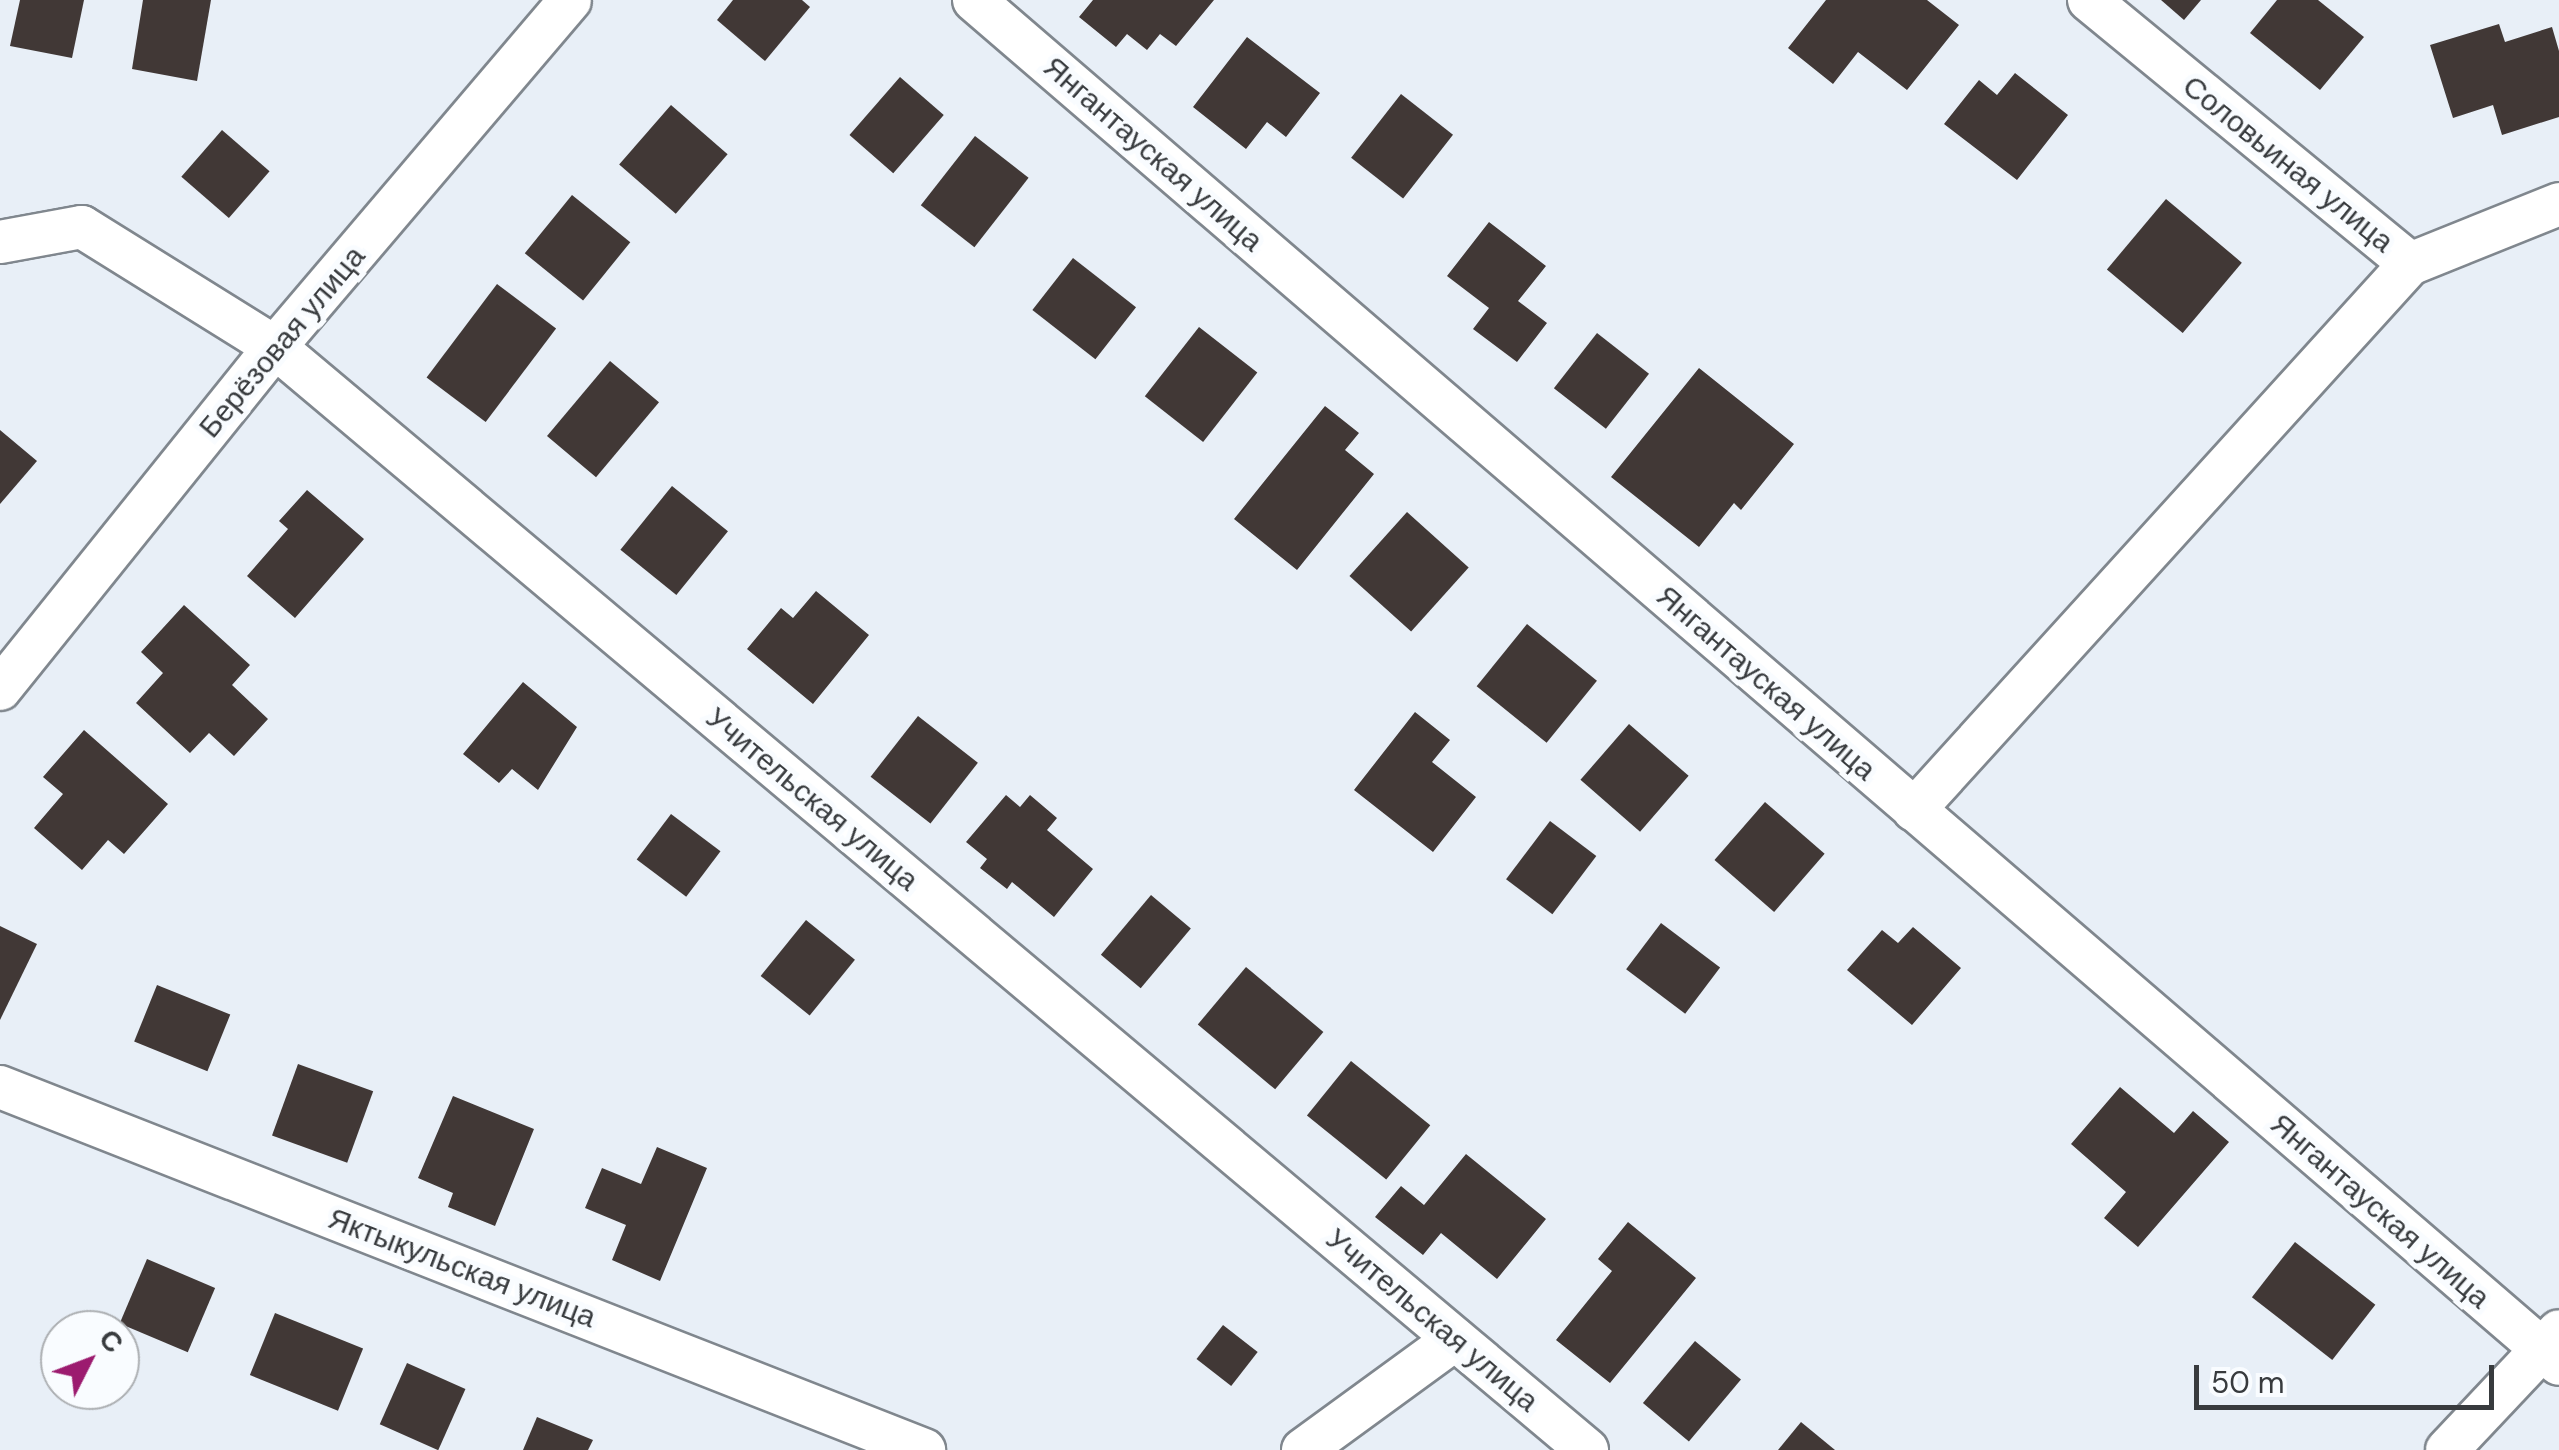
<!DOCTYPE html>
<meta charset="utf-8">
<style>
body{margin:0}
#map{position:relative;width:2559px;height:1450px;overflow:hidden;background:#e8eff7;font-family:"DM Sans",sans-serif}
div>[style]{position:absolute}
.building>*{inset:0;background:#413836;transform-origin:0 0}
.roads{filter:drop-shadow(2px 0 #80878e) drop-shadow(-2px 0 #80878e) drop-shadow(0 2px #80878e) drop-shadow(0 -2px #80878e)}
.minor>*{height:42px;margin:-21px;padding:0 21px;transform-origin:21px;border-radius:21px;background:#fff}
span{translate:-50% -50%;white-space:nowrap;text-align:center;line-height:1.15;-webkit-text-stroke:10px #f9fcff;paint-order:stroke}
.street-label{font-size:30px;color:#383b3e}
.north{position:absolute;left:40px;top:1310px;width:100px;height:100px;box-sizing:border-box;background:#f9fcff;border:2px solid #acafb2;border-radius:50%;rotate:48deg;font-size:28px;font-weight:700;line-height:40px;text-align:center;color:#383b3e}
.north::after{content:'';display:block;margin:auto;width:35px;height:45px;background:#9c1b6f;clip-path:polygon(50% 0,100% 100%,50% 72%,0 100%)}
.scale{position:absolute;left:2194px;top:1365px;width:300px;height:45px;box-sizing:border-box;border:5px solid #383b3e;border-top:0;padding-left:12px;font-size:30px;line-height:35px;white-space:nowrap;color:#383b3e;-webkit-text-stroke:8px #f9fcff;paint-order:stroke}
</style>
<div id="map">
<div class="building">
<div style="clip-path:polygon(20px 0,84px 0,72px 58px,10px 46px)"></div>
<div style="clip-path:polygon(143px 0,211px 0,197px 81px,132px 69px)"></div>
<div style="clip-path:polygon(733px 0,802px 0,810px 7px,765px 61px,717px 20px)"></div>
<div style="clip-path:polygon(1093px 0,1214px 0,1176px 46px,1160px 34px,1147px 50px,1127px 34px,1116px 47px,1079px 17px)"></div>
<div style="clip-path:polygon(1826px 0,1927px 0,1959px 25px,1907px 90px,1858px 52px,1833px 84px,1788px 48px)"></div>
<div style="clip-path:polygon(2161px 0,2201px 0,2184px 20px)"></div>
<div style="clip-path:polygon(2277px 0,2318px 0,2364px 37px,2320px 90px,2250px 33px)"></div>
<div style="clip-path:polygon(2499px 24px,2505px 42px,2552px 27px,2559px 51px,2559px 117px,2502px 135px,2493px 105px,2453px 118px,2430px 45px)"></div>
<div style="clip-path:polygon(1247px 37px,1320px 93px,1286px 137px,1267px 122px,1246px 149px,1193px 107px)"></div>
<div style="clip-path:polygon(2015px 73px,2068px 115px,2017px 180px,1944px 124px,1979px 80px,1997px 95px)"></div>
<div style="left:900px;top:77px;width:58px;height:77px;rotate:41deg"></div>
<div style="left:1401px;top:94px;width:66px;height:81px;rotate:38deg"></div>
<div style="left:671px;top:105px;width:75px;height:79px;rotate:41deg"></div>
<div style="left:222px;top:130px;width:63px;height:62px;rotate:41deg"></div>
<div style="left:975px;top:136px;width:68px;height:88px;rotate:38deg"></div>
<div style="left:572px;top:195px;width:75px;height:75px;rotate:39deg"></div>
<div style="left:2166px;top:199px;width:99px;height:92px;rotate:40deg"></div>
<div style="clip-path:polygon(1489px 222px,1546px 266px,1518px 301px,1547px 323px,1517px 362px,1473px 329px,1489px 308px,1447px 276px)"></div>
<div style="left:1073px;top:258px;width:80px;height:66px;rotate:38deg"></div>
<div style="left:497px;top:284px;width:74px;height:117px;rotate:37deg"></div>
<div style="left:1199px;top:327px;width:74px;height:88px;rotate:38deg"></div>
<div style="left:1597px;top:333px;width:66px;height:70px;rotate:38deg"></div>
<div style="left:610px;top:361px;width:64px;height:98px;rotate:40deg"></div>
<div style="clip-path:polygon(1699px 368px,1794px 444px,1741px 510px,1734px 503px,1699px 547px,1611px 477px)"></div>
<div style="clip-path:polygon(1325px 406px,1359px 433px,1345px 450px,1374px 474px,1297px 570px,1234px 519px)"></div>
<div style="clip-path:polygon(0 430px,37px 461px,0 504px)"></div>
<div style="left:672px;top:486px;width:72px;height:82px;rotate:39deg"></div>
<div style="clip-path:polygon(307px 490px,364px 539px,295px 618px,247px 576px,288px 529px,279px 521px)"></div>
<div style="left:1407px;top:512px;width:83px;height:86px;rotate:42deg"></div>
<div style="clip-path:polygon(816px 591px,869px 635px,813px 704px,747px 649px,781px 608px,793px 618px)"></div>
<div style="clip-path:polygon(184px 605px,250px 665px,232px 685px,268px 719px,234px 756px,209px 733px,190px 753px,136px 703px,163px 673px,141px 652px)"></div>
<div style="left:1527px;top:624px;width:90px;height:80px;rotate:39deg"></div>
<div style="clip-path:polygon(523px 682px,577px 727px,538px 790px,512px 769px,499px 783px,463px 754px)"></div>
<div style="clip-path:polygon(1415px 712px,1450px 740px,1432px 762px,1476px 797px,1433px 852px,1354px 790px)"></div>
<div style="left:918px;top:716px;width:76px;height:77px;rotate:38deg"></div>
<div style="left:1629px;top:724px;width:79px;height:74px;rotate:41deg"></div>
<div style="clip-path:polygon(84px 730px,168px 804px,124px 854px,108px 840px,82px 870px,34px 828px,63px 794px,43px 777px)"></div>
<div style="clip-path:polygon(1006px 795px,1020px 807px,1030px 795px,1057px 818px,1047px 830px,1093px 869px,1054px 917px,1012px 882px,1007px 889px,980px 868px,987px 859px,966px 842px)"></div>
<div style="left:1765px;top:802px;width:79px;height:77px;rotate:41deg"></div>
<div style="left:671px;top:814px;width:62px;height:57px;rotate:37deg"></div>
<div style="left:1550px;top:821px;width:58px;height:73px;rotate:37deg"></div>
<div style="left:1151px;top:895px;width:52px;height:78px;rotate:40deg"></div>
<div style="left:806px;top:920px;width:63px;height:72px;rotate:39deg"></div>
<div style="left:1661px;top:923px;width:74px;height:58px;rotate:37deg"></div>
<div style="clip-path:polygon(0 926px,37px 944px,0 1020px)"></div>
<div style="clip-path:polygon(1913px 927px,1961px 968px,1912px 1025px,1847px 970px,1882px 930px,1898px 943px)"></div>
<div style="left:1246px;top:967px;width:101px;height:75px;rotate:40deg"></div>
<div style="left:157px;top:985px;width:79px;height:61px;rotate:22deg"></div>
<div style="left:1351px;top:1061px;width:102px;height:70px;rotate:39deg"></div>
<div style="left:298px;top:1064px;width:80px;height:76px;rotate:20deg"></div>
<div style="clip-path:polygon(2120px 1087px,2174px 1133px,2193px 1111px,2229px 1142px,2138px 1247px,2104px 1218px,2126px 1192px,2071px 1144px)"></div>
<div style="clip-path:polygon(453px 1096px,534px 1129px,495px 1226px,448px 1207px,453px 1193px,418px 1178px)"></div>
<div style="clip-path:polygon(657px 1147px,707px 1168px,660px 1281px,612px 1260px,626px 1225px,585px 1208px,602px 1168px,641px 1184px)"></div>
<div style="clip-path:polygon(1466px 1154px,1546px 1219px,1497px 1279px,1441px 1233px,1423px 1255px,1375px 1217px,1401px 1186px,1424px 1205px)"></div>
<div style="clip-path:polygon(1628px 1222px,1696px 1278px,1610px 1383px,1556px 1340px,1612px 1271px,1598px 1259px)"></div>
<div style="left:2295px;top:1242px;width:102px;height:70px;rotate:38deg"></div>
<div style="left:147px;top:1259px;width:74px;height:70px;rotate:23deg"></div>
<div style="left:275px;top:1313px;width:95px;height:67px;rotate:22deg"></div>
<div style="left:1223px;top:1325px;width:44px;height:43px;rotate:38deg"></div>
<div style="left:1695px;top:1341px;width:60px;height:81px;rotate:40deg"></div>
<div style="left:407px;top:1363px;width:64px;height:67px;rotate:24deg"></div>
<div style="clip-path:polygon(537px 1417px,593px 1440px,588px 1450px,523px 1450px)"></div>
<div style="clip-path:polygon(1801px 1422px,1835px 1450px,1778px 1450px)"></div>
</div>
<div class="roads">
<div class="minor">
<div style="left:974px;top:0;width:2091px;rotate:40.71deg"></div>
<div style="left:2089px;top:0;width:416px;rotate:39.4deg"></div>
<div style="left:2410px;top:264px;width:161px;rotate:-21.9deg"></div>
<div style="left:0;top:242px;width:83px;rotate:-10.4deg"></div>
<div style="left:82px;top:227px;width:227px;rotate:31.9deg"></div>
<div style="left:275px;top:347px;width:1714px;rotate:40.05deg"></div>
<div style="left:0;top:689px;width:439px;rotate:-51.2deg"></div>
<div style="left:275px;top:347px;width:455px;rotate:-49.6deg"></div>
<div style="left:1914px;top:810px;width:738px;rotate:-47.75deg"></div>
<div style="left:0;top:1087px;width:993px;rotate:21.45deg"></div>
<div style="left:1303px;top:1450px;width:188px;rotate:-36.1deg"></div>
<div style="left:2447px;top:1450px;width:163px;rotate:-46.7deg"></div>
</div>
</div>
<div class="street-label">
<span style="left:1153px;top:154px;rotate:41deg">Янгантауская улица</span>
<span style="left:2288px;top:164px;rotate:39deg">Соловьиная улица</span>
<span style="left:282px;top:342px;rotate:-50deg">Берёзовая улица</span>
<span style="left:1766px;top:683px;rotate:41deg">Янгантауская улица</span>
<span style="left:812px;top:799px;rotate:40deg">Учительская улица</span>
<span style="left:2380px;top:1211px;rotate:41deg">Янгантауская улица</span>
<span style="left:462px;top:1268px;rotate:21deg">Яктыкульская улица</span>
<span style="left:1432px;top:1320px;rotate:40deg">Учительская улица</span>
</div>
<div class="north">С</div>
<div class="scale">50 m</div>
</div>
